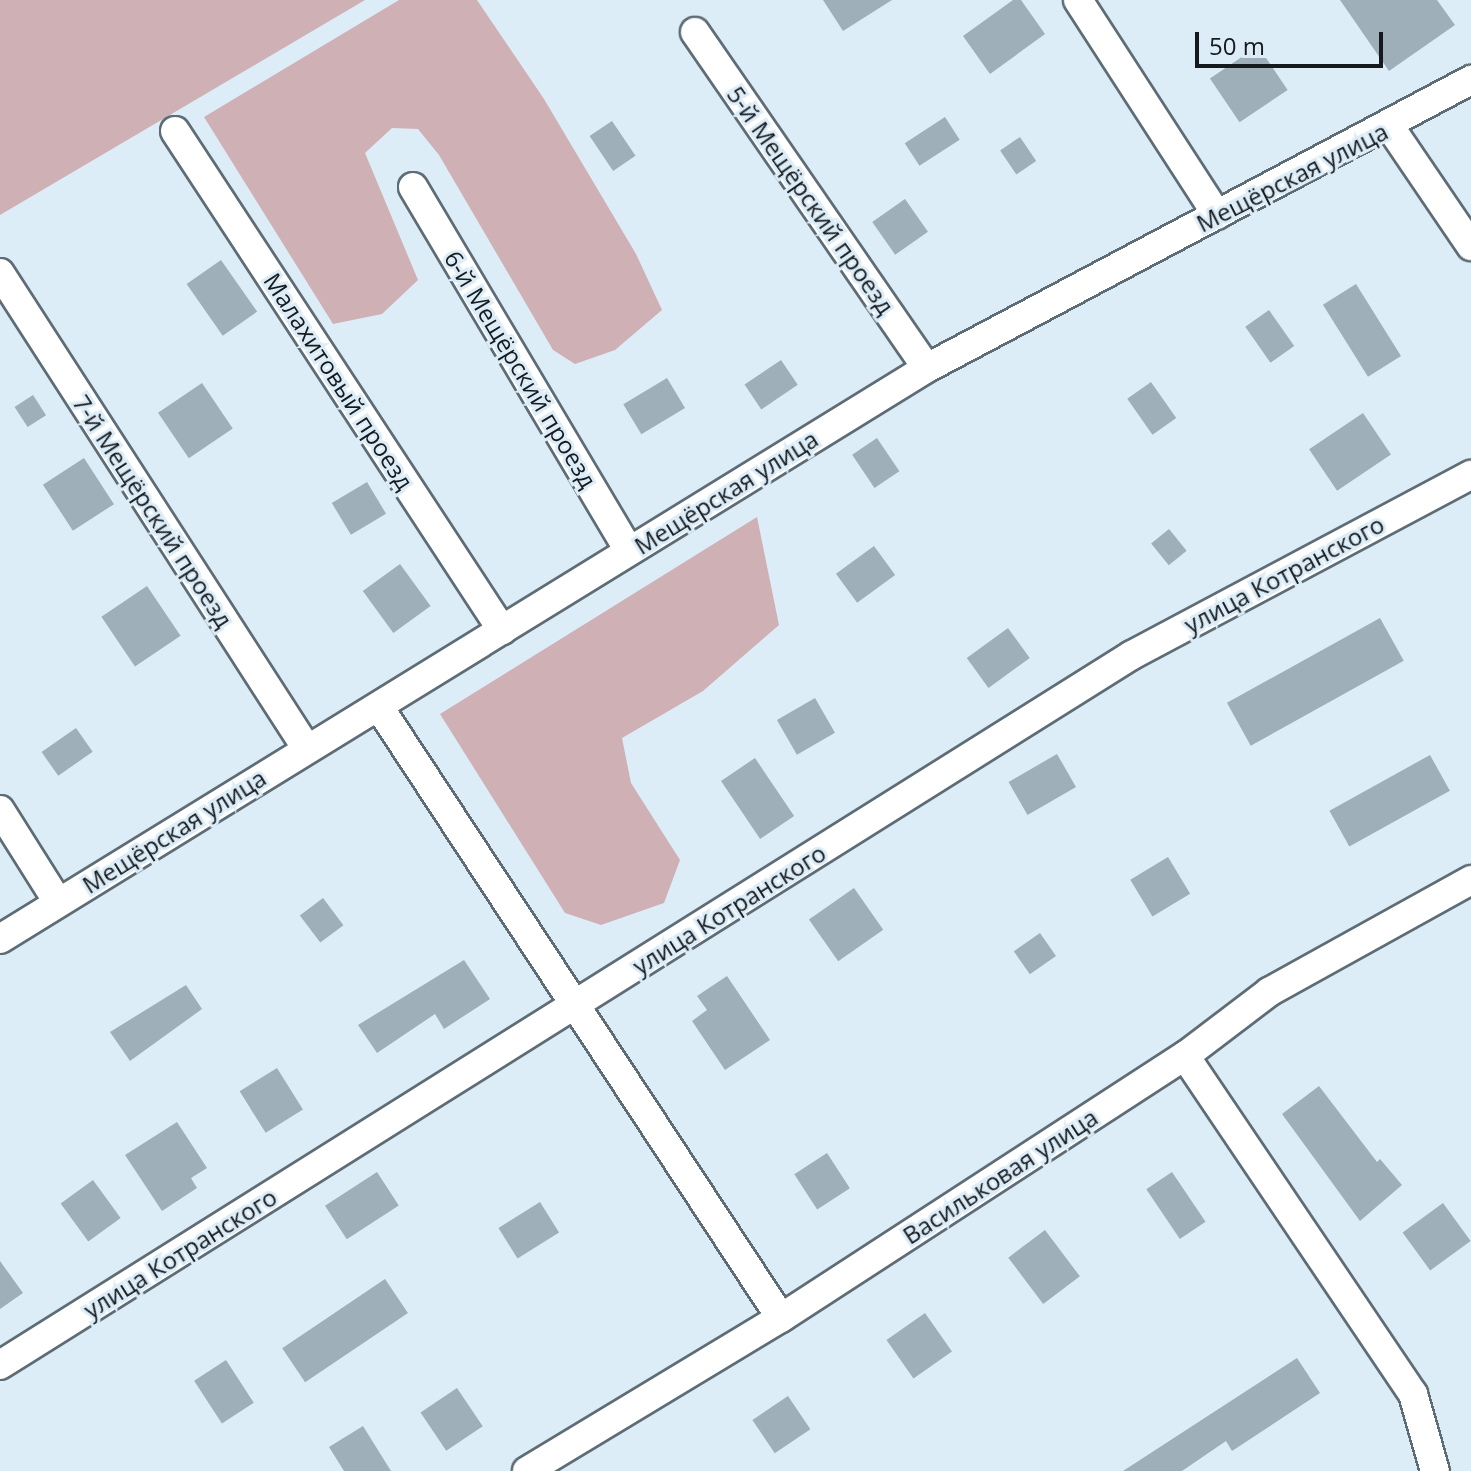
<!DOCTYPE html>
<meta charset="utf-8">
<style>
body{margin:0}
#map{position:relative;width:1471px;height:1471px;overflow:hidden;background:#ddedf8;font-family:"Open Sans",sans-serif}
div>[style]{position:absolute}
.green>*{inset:0;background:#cfb0b5}
.building>*{inset:0;background:#9fafb9;transform-origin:0 0}
.roads{filter:drop-shadow(2px 0 #5e6c75) drop-shadow(-2px 0 #5e6c75) drop-shadow(0 2px #5e6c75) drop-shadow(0 -2px #5e6c75)}
.minor>*{height:28px;margin:-14px;padding:0 14px;transform-origin:14px;border-radius:14px;background:#fff}
span{translate:-50% -50%;white-space:nowrap;text-align:center;line-height:1.15;-webkit-text-stroke:6px #ddedf8;paint-order:stroke}
.street-label{font-size:24px;color:#151a1e}
.scale{position:absolute;left:1195px;top:32px;width:188px;height:36px;box-sizing:border-box;border:4px solid #151a1e;border-top:0;padding-left:10px;font-size:24px;line-height:28px;white-space:nowrap;color:#151a1e;-webkit-text-stroke:6px #ddedf8;paint-order:stroke}
</style>
<div id="map">
<div class="green">
<div style="clip-path:polygon(0 0,365px 0,0 215px)"></div>
<div style="clip-path:polygon(399px 0,477px 0,544px 99px,636px 254px,662px 310px,615px 350px,575px 364px,553px 350px,439px 155px,418px 129px,392px 128px,365px 153px,418px 280px,382px 314px,333px 324px,204px 117px)"></div>
<div style="clip-path:polygon(757px 517px,779px 625px,703px 691px,622px 738px,631px 783px,680px 860px,664px 903px,601px 925px,565px 913px,440px 714px)"></div>
</div>
<div class="building">
<div style="clip-path:polygon(823px 0,892px 0,843px 31px)"></div>
<div style="clip-path:polygon(1013px 0,1021px 0,1045px 34px,990px 74px,963px 36px)"></div>
<div style="clip-path:polygon(1340px 0,1437px 0,1455px 25px,1389px 71px)"></div>
<div style="left:1258px;top:46px;width:53px;height:58px;rotate:56deg"></div>
<div style="left:945px;top:117px;width:27px;height:48px;rotate:57deg"></div>
<div style="left:612px;top:121px;width:42px;height:27px;rotate:56deg"></div>
<div style="left:1020px;top:137px;width:29px;height:24px;rotate:56deg"></div>
<div style="left:905px;top:199px;width:40px;height:40px;rotate:55deg"></div>
<div style="left:221px;top:260px;width:63px;height:42px;rotate:55deg"></div>
<div style="left:1356px;top:284px;width:85px;height:39px;rotate:58deg"></div>
<div style="left:1269px;top:310px;width:44px;height:29px;rotate:55deg"></div>
<div style="left:781px;top:360px;width:30px;height:44px;rotate:56deg"></div>
<div style="left:667px;top:378px;width:35px;height:51px;rotate:59deg"></div>
<div style="left:1151px;top:382px;width:44px;height:29px;rotate:55deg"></div>
<div style="left:202px;top:383px;width:55px;height:53px;rotate:56deg"></div>
<div style="left:33px;top:395px;width:24px;height:22px;rotate:57deg"></div>
<div style="left:1363px;top:413px;width:50px;height:65px;rotate:56deg"></div>
<div style="left:877px;top:438px;width:40px;height:30px;rotate:56deg"></div>
<div style="left:84px;top:458px;width:55px;height:49px;rotate:57deg"></div>
<div style="left:367px;top:482px;width:37px;height:41px;rotate:59deg"></div>
<div style="left:1169px;top:529px;width:28px;height:23px;rotate:51deg"></div>
<div style="left:874px;top:546px;width:36px;height:47px;rotate:54deg"></div>
<div style="left:400px;top:564px;width:52px;height:46px;rotate:54deg"></div>
<div style="left:147px;top:586px;width:60px;height:55px;rotate:56deg"></div>
<div style="left:1380px;top:618px;width:49px;height:175px;rotate:61deg"></div>
<div style="left:1008px;top:628px;width:37px;height:51px;rotate:54deg"></div>
<div style="left:815px;top:698px;width:40px;height:44px;rotate:60deg"></div>
<div style="left:76px;top:728px;width:29px;height:42px;rotate:55deg"></div>
<div style="left:1057px;top:754px;width:38px;height:56px;rotate:60deg"></div>
<div style="left:1430px;top:755px;width:41px;height:115px;rotate:61deg"></div>
<div style="left:755px;top:758px;width:70px;height:41px;rotate:56deg"></div>
<div style="left:1168px;top:857px;width:43px;height:44px;rotate:59deg"></div>
<div style="left:854px;top:888px;width:51px;height:55px;rotate:55deg"></div>
<div style="left:323px;top:898px;width:34px;height:29px;rotate:53deg"></div>
<div style="left:1040px;top:933px;width:28px;height:32px;rotate:55deg"></div>
<div style="clip-path:polygon(464px 960px,490px 999px,444px 1029px,435px 1014px,377px 1053px,358px 1025px)"></div>
<div style="clip-path:polygon(727px 976px,770px 1040px,725px 1070px,692px 1021px,707px 1010px,697px 996px)"></div>
<div style="clip-path:polygon(186px 985px,202px 1009px,130px 1061px,110px 1032px)"></div>
<div style="left:277px;top:1068px;width:49px;height:44px;rotate:58deg"></div>
<div style="clip-path:polygon(1319px 1086px,1377px 1162px,1380px 1159px,1402px 1185px,1360px 1221px,1282px 1114px)"></div>
<div style="clip-path:polygon(177px 1122px,207px 1168px,191px 1178px,197px 1188px,162px 1211px,125px 1155px)"></div>
<div style="left:827px;top:1153px;width:42px;height:39px;rotate:57deg"></div>
<div style="left:377px;top:1172px;width:40px;height:62px;rotate:57deg"></div>
<div style="left:1172px;top:1172px;width:60px;height:31px;rotate:56deg"></div>
<div style="left:93px;top:1180px;width:47px;height:40px;rotate:54deg"></div>
<div style="left:540px;top:1202px;width:36px;height:49px;rotate:58deg"></div>
<div style="left:1443px;top:1203px;width:47px;height:50px;rotate:54deg"></div>
<div style="left:1045px;top:1230px;width:58px;height:46px;rotate:53deg"></div>
<div style="clip-path:polygon(0 1261px,23px 1293px,0 1309px)"></div>
<div style="left:385px;top:1279px;width:41px;height:124px;rotate:56deg"></div>
<div style="left:925px;top:1313px;width:47px;height:47px;rotate:55deg"></div>
<div style="clip-path:polygon(1297px 1358px,1320px 1393px,1232px 1451px,1226px 1441px,1182px 1471px,1123px 1471px)"></div>
<div style="left:226px;top:1360px;width:51px;height:38px;rotate:57deg"></div>
<div style="left:457px;top:1388px;width:46px;height:44px;rotate:56deg"></div>
<div style="left:788px;top:1396px;width:40px;height:43px;rotate:56deg"></div>
<div style="clip-path:polygon(363px 1426px,391px 1471px,344px 1471px,329px 1447px)"></div>
</div>
<div class="roads">
<div class="minor">
<div style="left:1078px;top:0;width:256px;rotate:57.1deg"></div>
<div style="left:695px;top:32px;width:408px;rotate:55.4deg"></div>
<div style="left:1390px;top:127px;width:144px;rotate:55.8deg"></div>
<div style="left:175px;top:131px;width:597px;rotate:56.76deg"></div>
<div style="left:413px;top:187px;width:423px;rotate:59.3deg"></div>
<div style="left:0;top:273px;width:566px;rotate:57.18deg"></div>
<div style="left:379px;top:707px;width:731px;rotate:56.66deg"></div>
<div style="left:0;top:810px;width:109px;rotate:57.8deg"></div>
<div style="left:0;top:939px;width:1089px;rotate:-31.63deg"></div>
<div style="left:927px;top:368px;width:616px;rotate:-27.9deg"></div>
<div style="left:1185px;top:1056px;width:408px;rotate:56deg"></div>
<div style="left:1413px;top:1394px;width:80px;rotate:74.1deg"></div>
<div style="left:0;top:1365px;width:1336px;rotate:-32.1deg"></div>
<div style="left:1132px;top:655px;width:384px;rotate:-28deg"></div>
<div style="left:527px;top:1471px;width:297px;rotate:-31.1deg"></div>
<div style="left:781px;top:1318px;width:482px;rotate:-33deg"></div>
<div style="left:1185px;top:1056px;width:106px;rotate:-37.3deg"></div>
<div style="left:1269px;top:992px;width:231px;rotate:-29deg"></div>
</div>
</div>
<div class="street-label">
<span style="left:1292px;top:177px;rotate:-27deg">Мещёрская улица</span>
<span style="left:811px;top:200px;rotate:55deg">5-й Мещёрский проезд</span>
<span style="left:521px;top:369px;rotate:59deg">6-й Мещёрский проезд</span>
<span style="left:339px;top:381px;rotate:57deg">Малахитовый проезд</span>
<span style="left:726px;top:492px;rotate:-32deg">Мещёрская улица</span>
<span style="left:153px;top:511px;rotate:57deg">7-й Мещёрский проезд</span>
<span style="left:1284px;top:574px;rotate:-28deg">улица Котранского</span>
<span style="left:174px;top:831px;rotate:-32deg">Мещёрская улица</span>
<span style="left:729px;top:909px;rotate:-32deg">улица Котранского</span>
<span style="left:1000px;top:1176px;rotate:-33deg">Васильковая улица</span>
<span style="left:180px;top:1253px;rotate:-32deg">улица Котранского</span>
</div>
<div class="scale">50 m</div>
</div>
